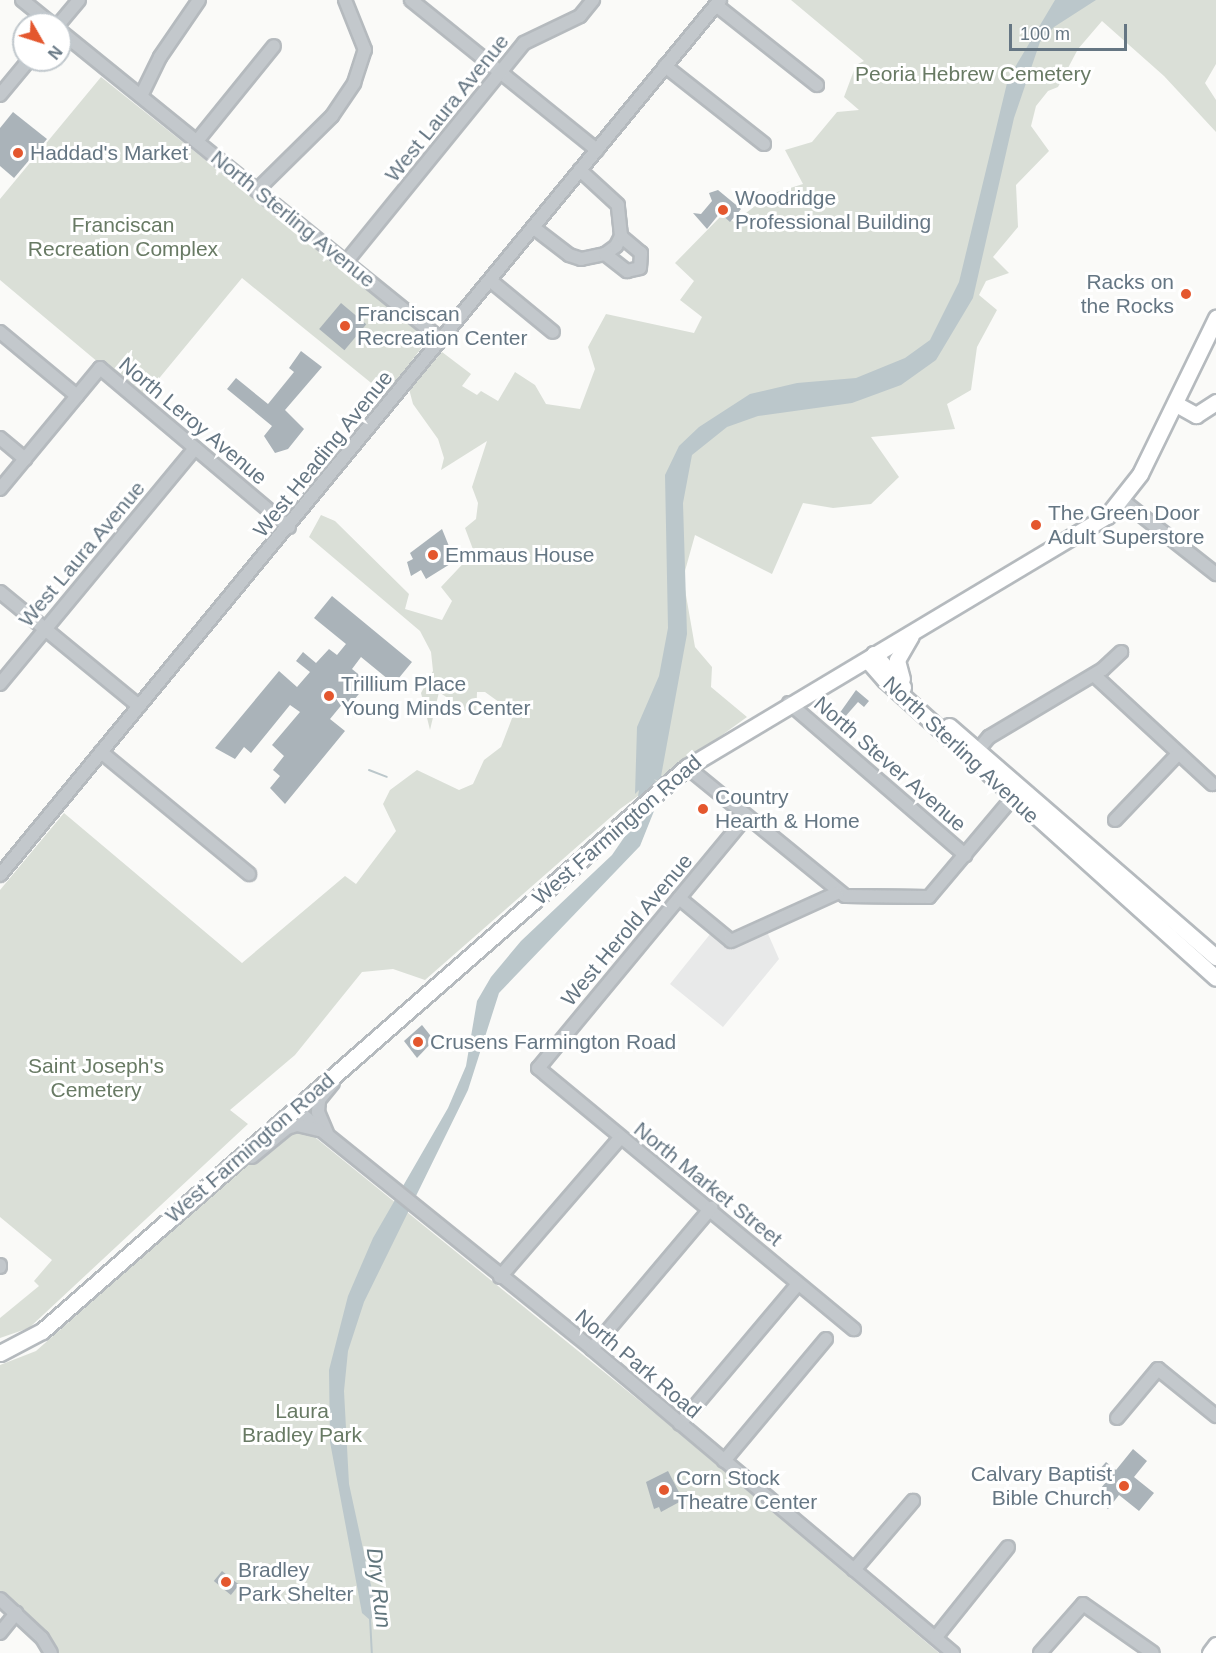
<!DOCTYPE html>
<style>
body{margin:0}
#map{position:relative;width:1216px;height:1653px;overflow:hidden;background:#fafaf8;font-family:Arial,sans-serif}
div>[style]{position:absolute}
.built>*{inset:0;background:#e8e9e9}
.green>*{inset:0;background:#dadfd7}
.water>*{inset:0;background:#bbc7cb}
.stream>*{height:2px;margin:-1px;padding:0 1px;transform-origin:1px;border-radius:1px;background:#bbc7cb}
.building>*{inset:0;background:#aab3b9;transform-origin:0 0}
.roads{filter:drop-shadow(2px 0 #b5babe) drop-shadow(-2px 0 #b5babe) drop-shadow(0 2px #b5babe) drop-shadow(0 -2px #b5babe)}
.minor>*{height:12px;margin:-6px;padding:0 6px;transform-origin:6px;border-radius:6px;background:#c3c8cc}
.major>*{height:15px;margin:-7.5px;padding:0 7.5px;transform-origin:7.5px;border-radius:7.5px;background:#fff}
.dots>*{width:16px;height:16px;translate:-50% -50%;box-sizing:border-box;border:3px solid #fff;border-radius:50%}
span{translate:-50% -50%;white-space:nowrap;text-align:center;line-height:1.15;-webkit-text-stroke:6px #fff;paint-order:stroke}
.park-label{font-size:21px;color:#687a64}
.street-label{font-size:21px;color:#657683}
.poi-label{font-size:21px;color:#657683}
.left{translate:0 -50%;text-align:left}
.right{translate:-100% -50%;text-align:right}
.water-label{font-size:22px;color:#60757c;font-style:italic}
.north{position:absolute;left:12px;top:12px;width:60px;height:60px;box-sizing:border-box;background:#fff;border:2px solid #c1c8cd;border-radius:50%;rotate:129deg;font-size:16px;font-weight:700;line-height:24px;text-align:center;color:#657683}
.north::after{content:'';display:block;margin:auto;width:21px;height:27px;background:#e4572e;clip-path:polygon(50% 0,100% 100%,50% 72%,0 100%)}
.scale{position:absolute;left:1009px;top:24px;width:118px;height:27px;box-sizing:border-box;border:3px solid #657683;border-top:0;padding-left:8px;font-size:18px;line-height:21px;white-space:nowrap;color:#657683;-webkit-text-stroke:4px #fff;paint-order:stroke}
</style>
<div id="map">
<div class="built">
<div style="clip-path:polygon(765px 927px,779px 959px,723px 1027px,670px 984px,715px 928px,731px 941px)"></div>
</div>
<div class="green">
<div style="clip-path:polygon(791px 0,1216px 0,1216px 64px,1205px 83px,1216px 100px,1216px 132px,1164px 76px,1102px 21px,1078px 49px,1058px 87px,1048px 91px,1036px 106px,1031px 126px,1049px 151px,1016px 185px,1018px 227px,993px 257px,1009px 273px,986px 281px,979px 295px,997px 310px,977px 347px,971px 390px,947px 404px,955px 429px,871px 437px,899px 477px,871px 504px,833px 508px,803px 503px,772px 574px,695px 535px,683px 578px,695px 647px,712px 667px,711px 687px,747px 717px,620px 809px,425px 980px,393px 969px,362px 972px,295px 1055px,230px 1110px,248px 1124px,29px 1328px,0 1338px,0 1318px,39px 1286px,34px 1281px,52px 1260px,0 1217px,0 890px,64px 813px,242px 963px,345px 876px,356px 884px,396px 831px,383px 804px,390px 790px,417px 770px,459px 790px,473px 784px,484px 760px,501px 747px,514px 713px,485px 692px,477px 692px,476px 718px,439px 692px,430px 730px,421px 693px,433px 671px,431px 652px,420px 631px,309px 537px,321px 515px,335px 521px,409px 594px,405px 609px,442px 620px,452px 601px,441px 587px,474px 552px,465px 528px,476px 519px,478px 503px,472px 487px,487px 441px,441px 470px,444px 458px,438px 439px,413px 404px,409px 389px,442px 352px,471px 374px,462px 386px,477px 395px,481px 391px,498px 401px,515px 372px,535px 385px,546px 404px,580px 409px,595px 369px,588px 347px,606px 314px,694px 333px,702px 317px,680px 300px,694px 281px,675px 263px,722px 215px,734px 222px,771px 194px,803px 184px,785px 150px,812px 142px,837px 112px,859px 110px,844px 97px,856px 65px,864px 61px)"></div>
<div style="clip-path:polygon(101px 77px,429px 338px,386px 395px,242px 278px,142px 399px,0 280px,0 199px)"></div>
<div style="clip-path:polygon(286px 1130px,306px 1130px,673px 1428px,939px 1653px,59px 1653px,45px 1630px,0 1591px,0 1365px,36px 1351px)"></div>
</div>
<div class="water">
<div style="clip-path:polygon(1055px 0,1096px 0,1054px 27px,1040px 42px,1014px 118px,973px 298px,936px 360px,901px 385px,852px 403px,758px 416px,727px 427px,692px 455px,683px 503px,687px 634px,660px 782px,654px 779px,659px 784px,654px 811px,640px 846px,499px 993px,468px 1090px,364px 1302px,348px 1351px,344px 1391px,349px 1484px,377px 1613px,370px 1620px,362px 1613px,330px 1442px,329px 1370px,348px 1296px,373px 1238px,448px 1108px,466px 1066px,477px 1001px,491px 977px,521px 941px,612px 855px,634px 823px,639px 790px,635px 794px,637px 727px,659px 676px,668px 628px,665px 475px,679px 446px,699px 427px,750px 394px,797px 383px,856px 378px,905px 358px,930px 340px,959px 282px,1008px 79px)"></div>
</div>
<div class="stream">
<div style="left:369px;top:770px;width:19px;rotate:21deg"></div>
<div style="left:370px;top:1618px;width:35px;rotate:87deg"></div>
</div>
<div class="building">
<div style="clip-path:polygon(13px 112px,47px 139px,14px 178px,0 166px,0 128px)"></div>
<div style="clip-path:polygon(718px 190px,741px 209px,730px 222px,720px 213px,707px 229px,693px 213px,701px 214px,712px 201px,709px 193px)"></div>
<div style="left:341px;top:303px;width:33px;height:34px;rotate:40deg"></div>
<div style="clip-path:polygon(301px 351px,322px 367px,285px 410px,304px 429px,288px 449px,275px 453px,264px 436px,272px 426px,227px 389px,236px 378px,268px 404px,294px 372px,289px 368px)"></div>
<div style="clip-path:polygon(442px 529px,455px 561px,426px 579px,421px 570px,411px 576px,407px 562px,413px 559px,410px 553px)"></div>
<div style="clip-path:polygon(332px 596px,412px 662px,394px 684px,361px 657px,352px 669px,363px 678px,358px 685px,363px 689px,349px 706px,344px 702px,330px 719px,345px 731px,285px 804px,270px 788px,280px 776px,273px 770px,284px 756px,272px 745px,300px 712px,290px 705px,251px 753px,244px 747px,235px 759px,215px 748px,279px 671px,297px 687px,310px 672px,296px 661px,303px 652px,316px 663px,329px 649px,337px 655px,346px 644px,314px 618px)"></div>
<div style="clip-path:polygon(856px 690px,869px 701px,864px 707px,858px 702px,844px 718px,839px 714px)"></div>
<div style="clip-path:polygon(422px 1025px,434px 1040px,417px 1058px,404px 1041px)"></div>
<div style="clip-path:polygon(1133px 1449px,1147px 1461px,1134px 1477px,1154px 1493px,1139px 1511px,1119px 1495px,1108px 1509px,1094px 1497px,1109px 1478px,1099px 1470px,1106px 1462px,1116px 1470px)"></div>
<div style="clip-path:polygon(668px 1471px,683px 1500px,661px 1512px,659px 1507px,654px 1509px,646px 1482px)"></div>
<div style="left:222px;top:1571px;width:22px;height:13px;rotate:39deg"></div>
</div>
<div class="roads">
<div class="minor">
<div style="left:22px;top:0;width:38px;rotate:39deg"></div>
<div style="left:411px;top:0;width:239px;rotate:38.9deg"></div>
<div style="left:716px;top:5px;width:129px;rotate:38.4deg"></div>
<div style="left:59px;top:24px;width:31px;rotate:-50deg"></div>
<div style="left:60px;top:31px;width:491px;rotate:39deg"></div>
<div style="left:665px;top:66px;width:126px;rotate:38.2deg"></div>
<div style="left:0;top:95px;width:45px;rotate:-50.4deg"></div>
<div style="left:141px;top:96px;width:43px;rotate:-64deg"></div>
<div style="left:160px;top:57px;width:69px;rotate:-55.6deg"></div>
<div style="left:197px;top:141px;width:122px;rotate:-51deg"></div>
<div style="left:257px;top:190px;width:105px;rotate:-44.6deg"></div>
<div style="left:332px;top:116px;width:40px;rotate:-56deg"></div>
<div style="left:354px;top:83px;width:35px;rotate:-72deg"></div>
<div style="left:365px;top:50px;width:54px;rotate:-111.8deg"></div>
<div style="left:534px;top:228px;width:44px;rotate:37.6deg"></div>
<div style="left:569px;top:255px;width:13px;rotate:18deg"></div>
<div style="left:581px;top:259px;width:25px;rotate:-12deg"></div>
<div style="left:605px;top:254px;width:14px;rotate:-36deg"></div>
<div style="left:616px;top:246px;width:11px;rotate:-63deg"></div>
<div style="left:621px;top:236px;width:31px;rotate:-96deg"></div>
<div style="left:618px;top:205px;width:52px;rotate:-137.4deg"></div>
<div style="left:605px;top:254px;width:28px;rotate:38deg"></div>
<div style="left:627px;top:271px;width:13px;rotate:-13deg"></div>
<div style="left:640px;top:268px;width:15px;rotate:-86deg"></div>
<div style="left:641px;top:253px;width:26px;rotate:-140deg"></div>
<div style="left:346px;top:262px;width:282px;rotate:-50.9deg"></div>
<div style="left:524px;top:43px;width:62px;rotate:-25.7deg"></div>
<div style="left:580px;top:16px;width:21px;rotate:-51deg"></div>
<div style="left:491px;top:281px;width:80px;rotate:39.4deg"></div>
<div style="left:0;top:332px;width:100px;rotate:39.7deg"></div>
<div style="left:0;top:438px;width:33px;rotate:40deg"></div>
<div style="left:0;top:489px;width:157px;rotate:-50.4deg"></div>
<div style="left:100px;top:368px;width:247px;rotate:40.1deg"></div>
<div style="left:1122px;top:500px;width:120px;rotate:38.2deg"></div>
<div style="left:0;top:592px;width:180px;rotate:39.4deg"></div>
<div style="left:1094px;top:675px;width:161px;rotate:42.7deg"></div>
<div style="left:0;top:684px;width:306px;rotate:-50.4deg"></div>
<div style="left:789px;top:703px;width:233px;rotate:40.8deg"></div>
<div style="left:101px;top:752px;width:192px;rotate:39.5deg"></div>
<div style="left:973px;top:756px;width:25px;rotate:-50deg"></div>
<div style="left:989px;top:737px;width:133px;rotate:-30.8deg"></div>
<div style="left:1103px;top:669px;width:25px;rotate:-43deg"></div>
<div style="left:687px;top:767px;width:204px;rotate:39.2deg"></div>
<div style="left:845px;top:896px;width:84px;rotate:0.7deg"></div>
<div style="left:929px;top:897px;width:140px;rotate:-49.9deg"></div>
<div style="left:746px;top:817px;width:326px;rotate:129.6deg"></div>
<div style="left:538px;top:1068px;width:410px;rotate:39.6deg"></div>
<div style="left:1115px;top:820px;width:91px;rotate:-46.3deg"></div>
<div style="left:0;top:875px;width:1133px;rotate:-50.55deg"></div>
<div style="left:679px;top:898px;width:67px;rotate:39.6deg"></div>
<div style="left:731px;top:941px;width:116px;rotate:-24.4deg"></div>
<div style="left:295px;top:1109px;width:382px;rotate:38.9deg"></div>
<div style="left:592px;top:1349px;width:472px;rotate:40.1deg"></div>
<div style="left:327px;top:1133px;width:23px;rotate:-113deg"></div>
<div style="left:318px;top:1112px;width:12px;rotate:-85deg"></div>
<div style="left:319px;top:1100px;width:22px;rotate:-51deg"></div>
<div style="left:252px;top:1157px;width:45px;rotate:-39.6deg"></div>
<div style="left:287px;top:1128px;width:10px;rotate:-17deg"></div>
<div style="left:297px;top:1125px;width:22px;rotate:13deg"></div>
<div style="left:0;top:1265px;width:2px;rotate:90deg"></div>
<div style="left:500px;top:1277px;width:184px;rotate:-49.2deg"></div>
<div style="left:592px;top:1349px;width:185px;rotate:-49.8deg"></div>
<div style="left:1117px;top:1418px;width:64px;rotate:-50.1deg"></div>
<div style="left:1158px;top:1369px;width:75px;rotate:39deg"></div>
<div style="left:680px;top:1424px;width:183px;rotate:-49.9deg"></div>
<div style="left:724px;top:1461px;width:159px;rotate:-50.1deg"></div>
<div style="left:854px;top:1570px;width:91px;rotate:-49.5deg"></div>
<div style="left:0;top:1599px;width:57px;rotate:42.9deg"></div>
<div style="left:42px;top:1638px;width:17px;rotate:59deg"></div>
<div style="left:0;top:1633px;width:26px;rotate:-51deg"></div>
<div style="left:936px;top:1637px;width:115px;rotate:-51.3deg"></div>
<div style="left:1040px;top:1653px;width:65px;rotate:-48.7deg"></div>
<div style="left:1083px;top:1604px;width:85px;rotate:35deg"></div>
</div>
<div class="major">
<div style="left:1176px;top:404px;width:23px;rotate:29deg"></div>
<div style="left:1196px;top:415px;width:24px;rotate:-33deg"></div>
<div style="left:874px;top:654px;width:10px;rotate:114deg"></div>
<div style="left:870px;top:663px;width:23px;rotate:49deg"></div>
<div style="left:885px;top:680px;width:445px;rotate:42deg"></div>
<div style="left:874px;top:654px;width:44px;rotate:48.7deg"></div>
<div style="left:902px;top:679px;width:20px;rotate:-105deg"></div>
<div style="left:897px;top:660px;width:28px;rotate:-60deg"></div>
<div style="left:949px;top:726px;width:353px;rotate:40.9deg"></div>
<div style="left:0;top:1353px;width:47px;rotate:-27.6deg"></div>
<div style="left:42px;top:1331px;width:857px;rotate:-41.17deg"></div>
<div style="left:687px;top:767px;width:489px;rotate:-30.9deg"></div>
<div style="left:1107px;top:516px;width:53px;rotate:-51.8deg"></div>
<div style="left:1140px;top:474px;width:174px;rotate:-64deg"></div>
<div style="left:1210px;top:1653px;width:10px;rotate:-53deg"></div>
</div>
</div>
<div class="dots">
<div style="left:18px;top:153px;background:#e4572e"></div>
<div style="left:723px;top:210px;background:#e4572e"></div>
<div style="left:1186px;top:294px;background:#e4572e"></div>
<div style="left:345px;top:326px;background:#e4572e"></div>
<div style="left:1036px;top:525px;background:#e4572e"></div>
<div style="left:433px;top:555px;background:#e4572e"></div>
<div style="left:329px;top:696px;background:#e4572e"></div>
<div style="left:703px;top:809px;background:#e4572e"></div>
<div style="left:418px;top:1042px;background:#e4572e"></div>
<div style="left:1124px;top:1486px;background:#e4572e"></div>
<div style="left:664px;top:1490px;background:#e4572e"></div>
<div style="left:226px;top:1582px;background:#e4572e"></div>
</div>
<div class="park-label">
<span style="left:973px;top:74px">Peoria Hebrew Cemetery</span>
<span style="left:123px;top:237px">Franciscan<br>Recreation Complex</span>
<span style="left:96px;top:1078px">Saint Joseph's<br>Cemetery</span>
<span style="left:302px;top:1423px">Laura<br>Bradley Park</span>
</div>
<div class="street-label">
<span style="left:447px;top:108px;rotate:-51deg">West Laura Avenue</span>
<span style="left:293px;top:219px;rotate:39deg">North Sterling Avenue</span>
<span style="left:193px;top:421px;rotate:40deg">North Leroy Avenue</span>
<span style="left:323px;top:454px;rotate:-51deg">West Heading Avenue</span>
<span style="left:82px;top:554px;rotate:-50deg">West Laura Avenue</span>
<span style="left:961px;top:750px;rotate:43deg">North Sterling Avenue</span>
<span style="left:890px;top:764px;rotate:41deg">North Stever Avenue</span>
<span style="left:617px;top:830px;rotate:-41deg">West Farmington Road</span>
<span style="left:627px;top:930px;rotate:-50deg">West Herold Avenue</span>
<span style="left:250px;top:1148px;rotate:-41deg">West Farmington Road</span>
<span style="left:708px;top:1184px;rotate:39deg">North Market Street</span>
<span style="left:638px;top:1364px;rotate:40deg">North Park Road</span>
</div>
<div class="poi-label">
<span class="left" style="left:30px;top:153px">Haddad's Market</span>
<span class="left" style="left:735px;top:210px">Woodridge<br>Professional Building</span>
<span class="right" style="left:1174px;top:294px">Racks on<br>the Rocks</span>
<span class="left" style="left:357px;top:326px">Franciscan<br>Recreation Center</span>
<span class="left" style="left:1048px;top:525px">The Green Door<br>Adult Superstore</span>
<span class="left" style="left:445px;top:555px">Emmaus House</span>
<span class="left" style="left:341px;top:696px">Trillium Place<br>Young Minds Center</span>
<span class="left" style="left:715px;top:809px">Country<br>Hearth &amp; Home</span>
<span class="left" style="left:430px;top:1042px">Crusens Farmington Road</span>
<span class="right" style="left:1112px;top:1486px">Calvary Baptist<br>Bible Church</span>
<span class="left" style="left:676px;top:1490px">Corn Stock<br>Theatre Center</span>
<span class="left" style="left:238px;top:1582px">Bradley<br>Park Shelter</span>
</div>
<div class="water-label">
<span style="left:379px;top:1588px;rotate:83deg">Dry Run</span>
</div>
<div class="north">N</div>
<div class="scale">100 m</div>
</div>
